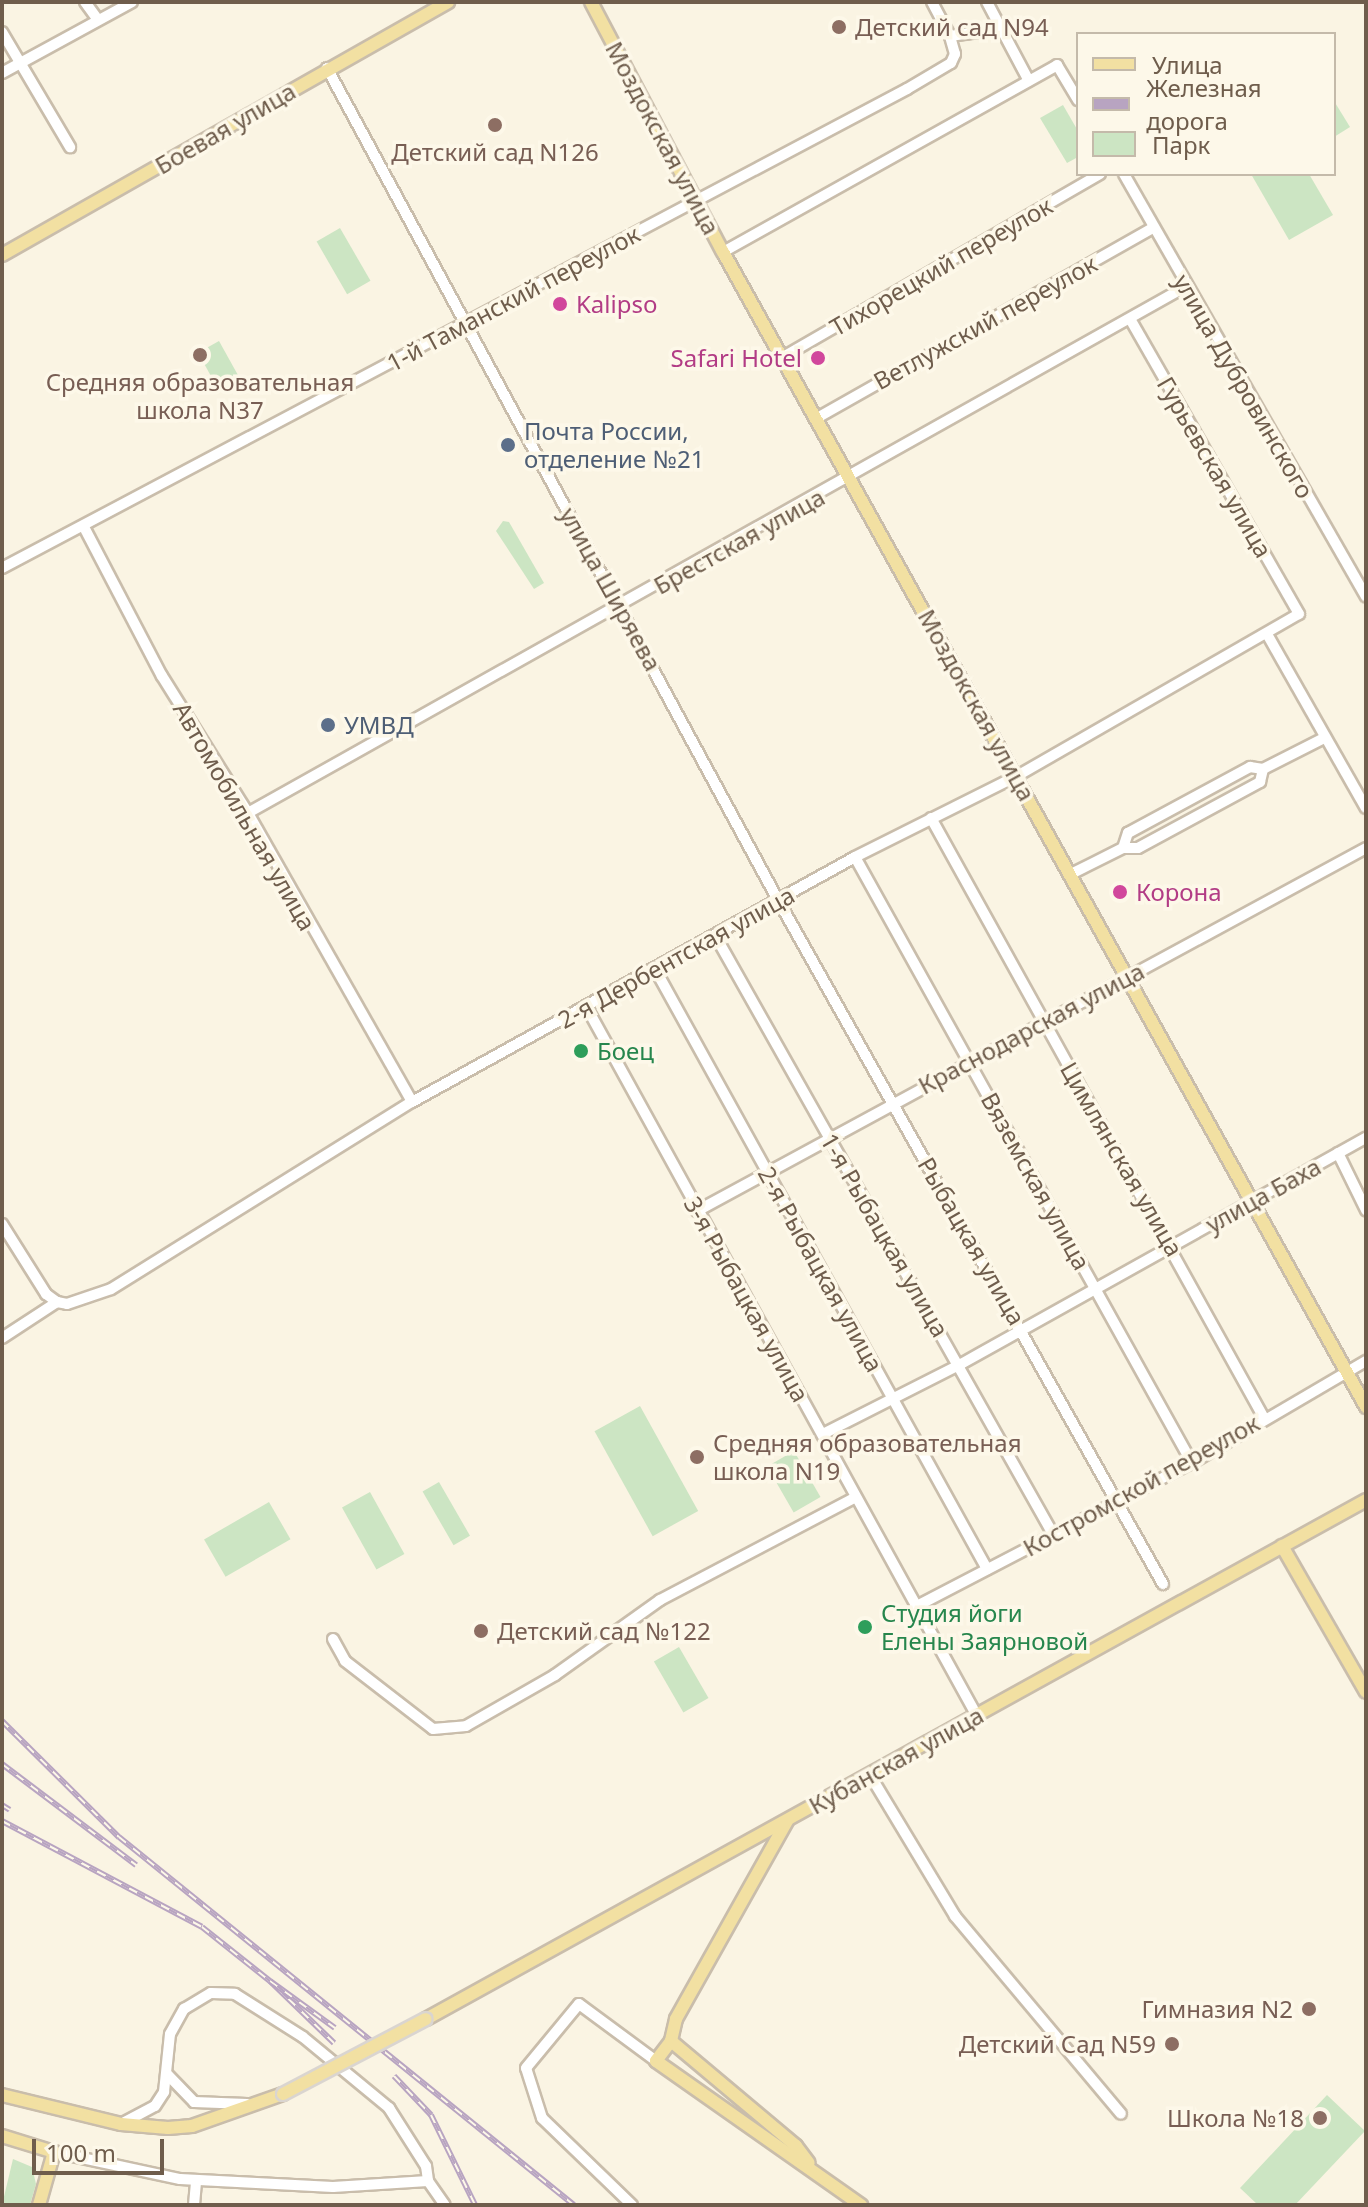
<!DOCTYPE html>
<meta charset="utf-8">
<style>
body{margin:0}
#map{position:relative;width:1368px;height:2207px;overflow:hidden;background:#faf4e3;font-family:"Noto Sans",sans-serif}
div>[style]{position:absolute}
.green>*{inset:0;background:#cce5c3;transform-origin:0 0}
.roads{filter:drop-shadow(2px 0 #c9bdab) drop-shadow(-2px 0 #c9bdab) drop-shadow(0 2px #c9bdab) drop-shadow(0 -2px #c9bdab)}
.minor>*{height:10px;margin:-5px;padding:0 5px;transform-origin:5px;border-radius:5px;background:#fff}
.major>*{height:12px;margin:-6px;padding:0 6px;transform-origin:6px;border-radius:6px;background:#f2e0a2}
.rail>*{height:6px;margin-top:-3px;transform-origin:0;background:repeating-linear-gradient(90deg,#fdf8e9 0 9px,#b8a4c1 0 18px);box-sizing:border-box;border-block:2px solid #b8a4c1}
.bridges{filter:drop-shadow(2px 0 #dad5d0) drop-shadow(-2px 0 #dad5d0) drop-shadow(0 2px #dad5d0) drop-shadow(0 -2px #dad5d0)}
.major-bridge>*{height:12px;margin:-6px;padding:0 6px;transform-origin:6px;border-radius:6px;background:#f2e0a2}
.dots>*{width:22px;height:22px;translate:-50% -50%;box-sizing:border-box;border:4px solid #fdf8e9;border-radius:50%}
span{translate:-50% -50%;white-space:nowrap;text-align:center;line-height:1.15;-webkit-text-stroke:7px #fdf8e9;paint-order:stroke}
.education-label{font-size:24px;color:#785e54}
.left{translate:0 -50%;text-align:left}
.right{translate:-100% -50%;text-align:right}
.street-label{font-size:24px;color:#6f5d4c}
.hotel-label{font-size:24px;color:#b23c85}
.service-label{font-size:24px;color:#4e5e75}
.leisure-label{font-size:24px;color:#27864d}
.frame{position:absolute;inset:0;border:4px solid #6f5d4c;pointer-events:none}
.legend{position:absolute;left:1076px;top:32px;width:260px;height:144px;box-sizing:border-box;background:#fdf8e9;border:2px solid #c4baaa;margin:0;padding:10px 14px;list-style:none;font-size:24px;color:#6f5d4c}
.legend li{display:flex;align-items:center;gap:16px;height:40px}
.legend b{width:40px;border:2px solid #c4baaa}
.scale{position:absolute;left:32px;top:2139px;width:132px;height:36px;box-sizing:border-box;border:4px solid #6f5d4c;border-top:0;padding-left:10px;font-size:24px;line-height:28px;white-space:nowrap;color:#6f5d4c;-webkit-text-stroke:6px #fdf8e9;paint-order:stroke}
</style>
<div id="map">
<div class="green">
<div style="clip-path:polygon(1334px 101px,1350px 127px,1334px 137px)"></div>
<div style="clip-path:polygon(1063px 105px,1078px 131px,1078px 157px,1067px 163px,1040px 118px)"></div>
<div style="clip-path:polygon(1251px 174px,1309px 174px,1333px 215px,1289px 240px)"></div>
<div style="left:340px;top:228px;width:61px;height:27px;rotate:60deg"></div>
<div style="left:219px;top:341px;width:41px;height:24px;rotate:61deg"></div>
<div style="clip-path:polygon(503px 521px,509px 522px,544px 583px,534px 589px,496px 531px)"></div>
<div style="left:640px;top:1406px;width:120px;height:52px;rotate:61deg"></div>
<div style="left:794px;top:1451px;width:53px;height:31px;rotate:60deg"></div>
<div style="left:439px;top:1482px;width:62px;height:19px;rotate:60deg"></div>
<div style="left:370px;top:1492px;width:71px;height:32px;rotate:61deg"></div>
<div style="left:269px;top:1502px;width:43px;height:75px;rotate:60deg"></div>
<div style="left:679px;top:1647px;width:59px;height:29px;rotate:60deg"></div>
<div style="clip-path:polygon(1327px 2095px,1365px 2131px,1295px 2205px,1258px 2205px,1240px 2188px)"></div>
<div style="clip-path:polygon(13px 2159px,32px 2167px,36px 2184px,30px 2205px,2px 2205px)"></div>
</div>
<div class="roads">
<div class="minor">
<div style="left:85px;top:2px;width:22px;rotate:54deg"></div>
<div style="left:932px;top:2px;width:38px;rotate:62deg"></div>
<div style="left:987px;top:2px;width:89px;rotate:62deg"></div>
<div style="left:2px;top:32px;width:134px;rotate:59.4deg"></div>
<div style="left:327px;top:68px;width:946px;rotate:61.54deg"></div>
<div style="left:778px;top:900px;width:785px;rotate:60.63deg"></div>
<div style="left:2px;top:73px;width:148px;rotate:-28.6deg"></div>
<div style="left:1124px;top:174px;width:487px;rotate:60.2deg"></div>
<div style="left:723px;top:252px;width:383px;rotate:-29.2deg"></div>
<div style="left:1057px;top:65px;width:41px;rotate:59deg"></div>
<div style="left:783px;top:357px;width:366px;rotate:-30deg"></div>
<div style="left:817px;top:418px;width:387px;rotate:-29.5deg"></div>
<div style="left:84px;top:527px;width:168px;rotate:62.4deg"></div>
<div style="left:162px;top:676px;width:162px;rotate:57.9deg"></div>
<div style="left:248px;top:813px;width:332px;rotate:60.4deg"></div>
<div style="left:2px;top:568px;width:1024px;rotate:-27.89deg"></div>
<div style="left:907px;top:89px;width:51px;rotate:-30.6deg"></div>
<div style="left:951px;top:63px;width:10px;rotate:-66deg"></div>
<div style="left:955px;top:54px;width:19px;rotate:-106deg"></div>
<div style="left:950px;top:36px;width:51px;rotate:-7.8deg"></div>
<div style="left:1267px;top:634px;width:200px;rotate:60.4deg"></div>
<div style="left:248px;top:813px;width:1075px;rotate:-29.31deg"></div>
<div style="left:931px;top:818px;width:686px;rotate:60.97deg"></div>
<div style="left:1123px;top:848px;width:15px"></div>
<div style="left:1138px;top:848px;width:139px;rotate:-28.4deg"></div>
<div style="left:1260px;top:782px;width:13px;rotate:-77deg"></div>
<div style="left:1263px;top:769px;width:68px;rotate:-26.9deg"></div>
<div style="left:855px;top:857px;width:693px;rotate:60.92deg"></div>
<div style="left:1071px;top:874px;width:58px;rotate:-26.6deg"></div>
<div style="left:1123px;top:848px;width:16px;rotate:-72deg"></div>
<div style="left:1128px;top:833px;width:139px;rotate:-28.4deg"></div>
<div style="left:1250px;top:767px;width:13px;rotate:9deg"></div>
<div style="left:716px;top:937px;width:686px;rotate:60.56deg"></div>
<div style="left:655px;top:969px;width:686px;rotate:61.04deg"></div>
<div style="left:587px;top:1008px;width:808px;rotate:61.15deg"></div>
<div style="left:1338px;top:1153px;width:64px;rotate:63.8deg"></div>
<div style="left:697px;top:1211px;width:761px;rotate:-28.48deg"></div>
<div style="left:2px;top:1224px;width:83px;rotate:57.8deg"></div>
<div style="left:46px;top:1294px;width:14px;rotate:36deg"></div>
<div style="left:57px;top:1302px;width:10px;rotate:11deg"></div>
<div style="left:67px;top:1304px;width:46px;rotate:-18.8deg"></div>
<div style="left:111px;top:1289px;width:354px;rotate:-31.9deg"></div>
<div style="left:412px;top:1102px;width:506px;rotate:-28.94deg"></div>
<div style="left:855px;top:857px;width:181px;rotate:-26.6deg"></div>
<div style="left:1017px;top:776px;width:325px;rotate:-29.9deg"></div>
<div style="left:1299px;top:614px;width:338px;rotate:-119.8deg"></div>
<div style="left:2px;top:1338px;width:66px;rotate:-33.2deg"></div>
<div style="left:823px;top:1434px;width:155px;rotate:-26.9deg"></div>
<div style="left:961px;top:1364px;width:464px;rotate:-29.2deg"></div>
<div style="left:915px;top:1607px;width:312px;rotate:-27.5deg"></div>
<div style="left:1192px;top:1463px;width:202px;rotate:-30.4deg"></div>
<div style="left:333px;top:1639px;width:25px;rotate:61deg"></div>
<div style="left:345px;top:1661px;width:111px;rotate:37.7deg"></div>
<div style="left:433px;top:1729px;width:33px;rotate:-5deg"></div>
<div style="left:466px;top:1726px;width:103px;rotate:-29.8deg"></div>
<div style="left:555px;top:1675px;width:129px;rotate:-35.5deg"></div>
<div style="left:660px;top:1600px;width:221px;rotate:-27.7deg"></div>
<div style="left:870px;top:1775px;width:165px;rotate:58.9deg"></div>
<div style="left:955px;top:1916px;width:258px;rotate:50deg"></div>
<div style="left:167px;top:2074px;width:39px;rotate:46deg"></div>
<div style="left:194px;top:2102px;width:53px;rotate:2.2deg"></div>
<div style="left:121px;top:2124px;width:38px;rotate:-28deg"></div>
<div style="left:155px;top:2106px;width:17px;rotate:-57deg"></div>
<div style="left:164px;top:2092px;width:58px;rotate:-84.1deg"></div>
<div style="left:170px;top:2034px;width:29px;rotate:-61deg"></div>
<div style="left:184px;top:2009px;width:31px;rotate:-31deg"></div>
<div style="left:211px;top:1993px;width:24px;rotate:2deg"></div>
<div style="left:235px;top:1994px;width:80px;rotate:32.3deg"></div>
<div style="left:303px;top:2037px;width:112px;rotate:39.5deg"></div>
<div style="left:389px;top:2108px;width:69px;rotate:57.5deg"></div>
<div style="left:426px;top:2166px;width:15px;rotate:82deg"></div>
<div style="left:54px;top:2152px;width:129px;rotate:12.1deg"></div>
<div style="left:180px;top:2179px;width:153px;rotate:3deg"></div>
<div style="left:333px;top:2187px;width:95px;rotate:-3.6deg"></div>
<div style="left:428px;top:2181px;width:29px;rotate:55deg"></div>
<div style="left:194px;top:2205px;width:25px;rotate:-85deg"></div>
<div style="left:632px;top:2205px;width:125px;rotate:-136deg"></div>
<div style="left:542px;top:2118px;width:52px;rotate:-107.7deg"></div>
<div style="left:526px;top:2068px;width:83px;rotate:-50.4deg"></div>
<div style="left:579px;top:2004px;width:96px;rotate:36.5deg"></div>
</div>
<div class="major">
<div style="left:591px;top:2px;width:283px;rotate:62.2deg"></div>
<div style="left:723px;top:252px;width:1322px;rotate:60.89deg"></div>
<div style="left:2px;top:255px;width:513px;rotate:-29.56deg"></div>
<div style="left:1282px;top:1546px;width:168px;rotate:60.1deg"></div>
<div style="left:787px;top:1821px;width:227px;rotate:119.3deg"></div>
<div style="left:676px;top:2019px;width:23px;rotate:103deg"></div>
<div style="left:671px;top:2041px;width:25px;rotate:127deg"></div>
<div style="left:656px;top:2061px;width:251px;rotate:35.1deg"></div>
<div style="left:426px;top:2019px;width:1074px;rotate:-28.9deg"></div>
<div style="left:671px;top:2041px;width:163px;rotate:40deg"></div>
<div style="left:796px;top:2146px;width:21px;rotate:53deg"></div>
<div style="left:2px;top:2095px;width:122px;rotate:13.7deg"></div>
<div style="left:121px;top:2124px;width:47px;rotate:4.9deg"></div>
<div style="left:168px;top:2128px;width:24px;rotate:-5deg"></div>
<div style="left:192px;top:2126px;width:96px;rotate:-19.4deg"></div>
<div style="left:2px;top:2136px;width:54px;rotate:17.1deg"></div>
<div style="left:54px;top:2152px;width:55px;rotate:105.8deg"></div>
</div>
</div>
<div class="rail">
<div style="left:2px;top:1721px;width:165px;rotate:44.8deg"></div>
<div style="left:119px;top:1837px;width:585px;rotate:38.97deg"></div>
<div style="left:2px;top:1764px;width:168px;rotate:37deg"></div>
<div style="left:2px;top:1805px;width:9px;rotate:32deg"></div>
<div style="left:2px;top:1821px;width:226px;rotate:27.9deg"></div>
<div style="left:202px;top:1927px;width:87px;rotate:38.5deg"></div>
<div style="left:334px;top:2043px;width:89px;rotate:-135.9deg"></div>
<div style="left:270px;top:1981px;width:80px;rotate:35.9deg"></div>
<div style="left:394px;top:2076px;width:54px;rotate:46.5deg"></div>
<div style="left:431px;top:2115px;width:100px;rotate:63.9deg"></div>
</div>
<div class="bridges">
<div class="major-bridge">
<div style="left:283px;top:2094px;width:161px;rotate:-27.7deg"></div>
</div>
</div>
<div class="dots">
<div style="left:839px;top:27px;background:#8d6e63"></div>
<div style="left:495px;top:125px;background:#8d6e63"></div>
<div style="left:560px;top:304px;background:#d1479c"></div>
<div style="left:200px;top:355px;background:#8d6e63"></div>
<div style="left:818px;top:358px;background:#d1479c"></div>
<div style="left:508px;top:445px;background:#5c6f8a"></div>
<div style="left:328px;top:725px;background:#5c6f8a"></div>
<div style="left:1120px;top:892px;background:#d1479c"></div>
<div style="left:581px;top:1051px;background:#2e9e5b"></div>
<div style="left:697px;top:1457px;background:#8d6e63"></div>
<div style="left:865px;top:1627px;background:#2e9e5b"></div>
<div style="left:481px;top:1631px;background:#8d6e63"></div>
<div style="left:1309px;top:2009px;background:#8d6e63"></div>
<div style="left:1172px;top:2044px;background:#8d6e63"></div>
<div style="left:1320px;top:2118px;background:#8d6e63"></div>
</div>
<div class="education-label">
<span class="left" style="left:855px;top:27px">Детский сад N94</span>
<span style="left:495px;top:152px">Детский сад N126</span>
<span style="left:200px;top:396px">Средняя образовательная<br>школа N37</span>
<span class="left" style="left:713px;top:1457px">Средняя образовательная<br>школа N19</span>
<span class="left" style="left:497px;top:1631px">Детский сад №122</span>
<span class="right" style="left:1293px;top:2009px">Гимназия N2</span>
<span class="right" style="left:1156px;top:2044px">Детский Сад N59</span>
<span class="right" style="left:1304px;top:2118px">Школа №18</span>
</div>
<div class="street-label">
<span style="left:225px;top:128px;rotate:-30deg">Боевая улица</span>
<span style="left:663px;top:138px;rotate:62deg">Моздокская улица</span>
<span style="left:941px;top:266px;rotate:-30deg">Тихорецкий переулок</span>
<span style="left:513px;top:298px;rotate:-28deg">1-й Таманский переулок</span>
<span style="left:985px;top:322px;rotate:-29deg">Ветлужский переулок</span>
<span style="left:1244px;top:386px;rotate:60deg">улица Дубровинского</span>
<span style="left:1215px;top:467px;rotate:60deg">Гурьевская улица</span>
<span style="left:739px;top:541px;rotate:-29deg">Брестская улица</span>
<span style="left:611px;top:589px;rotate:61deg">улица Ширяева</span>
<span style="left:977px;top:705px;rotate:61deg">Моздокская улица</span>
<span style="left:245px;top:816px;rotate:60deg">Автомобильная улица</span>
<span style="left:676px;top:957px;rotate:-29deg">2-я Дербентская улица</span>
<span style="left:1031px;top:1028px;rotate:-28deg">Краснодарская улица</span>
<span style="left:1122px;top:1159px;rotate:60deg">Цимлянская улица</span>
<span style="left:1036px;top:1181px;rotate:61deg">Вяземская улица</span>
<span style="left:1263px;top:1195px;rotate:-29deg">улица Баха</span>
<span style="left:885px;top:1235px;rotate:60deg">1-я Рыбацкая улица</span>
<span style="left:972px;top:1241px;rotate:60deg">Рыбацкая улица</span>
<span style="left:821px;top:1269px;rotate:61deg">2-я Рыбацкая улица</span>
<span style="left:747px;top:1299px;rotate:61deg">3-я Рыбацкая улица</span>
<span style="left:1141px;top:1485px;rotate:-29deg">Костромской переулок</span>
<span style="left:896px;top:1760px;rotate:-29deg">Кубанская улица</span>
</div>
<div class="hotel-label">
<span class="left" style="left:576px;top:304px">Kalipso</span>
<span class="right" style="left:802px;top:358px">Safari Hotel</span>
<span class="left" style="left:1136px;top:892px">Корона</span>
</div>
<div class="service-label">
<span class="left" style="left:524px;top:445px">Почта России,<br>отделение №21</span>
<span class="left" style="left:344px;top:725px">УМВД</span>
</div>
<div class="leisure-label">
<span class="left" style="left:597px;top:1051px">Боец</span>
<span class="left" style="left:881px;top:1627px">Студия йоги<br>Елены Заярновой</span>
</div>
<div class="frame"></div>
<ul class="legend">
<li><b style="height:10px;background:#f2e0a2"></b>Улица</li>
<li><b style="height:10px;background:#b8a4c1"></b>Железная дорога</li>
<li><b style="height:22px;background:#cce5c3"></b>Парк</li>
</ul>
<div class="scale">100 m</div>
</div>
